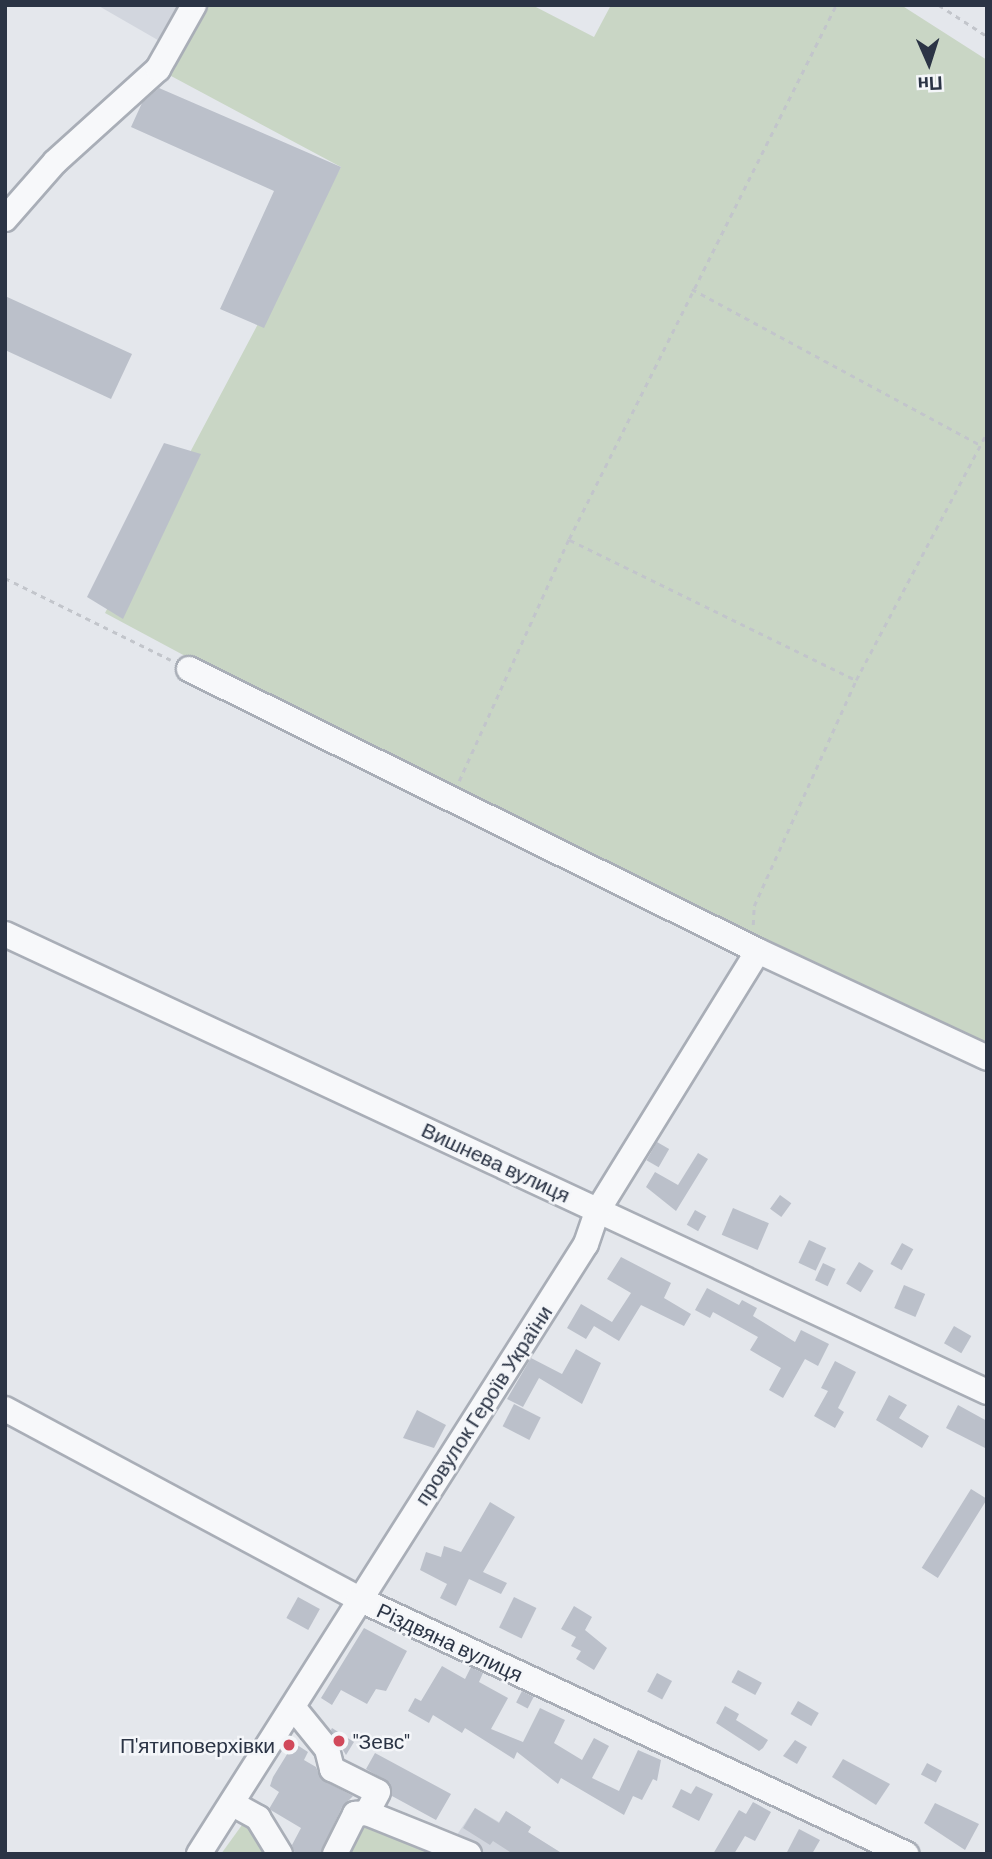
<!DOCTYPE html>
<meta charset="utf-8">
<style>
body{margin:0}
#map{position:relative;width:992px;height:1859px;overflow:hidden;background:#e4e7ec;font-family:Barlow,sans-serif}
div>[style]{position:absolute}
.built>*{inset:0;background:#d2d6de}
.green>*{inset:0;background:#c9d6c5}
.building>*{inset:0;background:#bbc0ca;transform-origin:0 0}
.path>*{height:2.5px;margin-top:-1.25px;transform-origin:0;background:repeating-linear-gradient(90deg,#c2c5cb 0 5px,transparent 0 10px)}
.roads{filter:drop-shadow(2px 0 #a9aeb7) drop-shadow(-2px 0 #a9aeb7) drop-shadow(0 2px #a9aeb7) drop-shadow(0 -2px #a9aeb7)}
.minor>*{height:24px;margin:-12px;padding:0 12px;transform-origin:12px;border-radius:12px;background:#f7f8fa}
.dots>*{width:19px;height:19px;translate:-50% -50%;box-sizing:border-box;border:4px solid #f4f6f9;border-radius:50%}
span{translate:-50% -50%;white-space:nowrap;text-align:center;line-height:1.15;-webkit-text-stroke:5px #f4f6f9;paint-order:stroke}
.street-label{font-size:21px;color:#2b3445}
.poi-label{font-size:21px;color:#2b3445}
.left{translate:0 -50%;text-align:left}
.right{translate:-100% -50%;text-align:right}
.frame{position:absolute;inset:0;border:7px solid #2b3445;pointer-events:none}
.north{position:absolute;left:894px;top:28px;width:70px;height:70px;-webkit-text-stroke:5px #f4f6f9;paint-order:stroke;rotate:177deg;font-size:19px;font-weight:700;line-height:28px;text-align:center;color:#2b3445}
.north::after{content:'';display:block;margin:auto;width:24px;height:32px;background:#2b3445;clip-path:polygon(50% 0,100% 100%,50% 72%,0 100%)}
</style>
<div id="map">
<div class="built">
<div style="clip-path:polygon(97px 5px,184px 5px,163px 43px)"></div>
<div style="clip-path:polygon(475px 1808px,499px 1822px,506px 1811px,531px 1827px,524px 1838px,533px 1844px,537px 1838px,563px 1854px,444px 1854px)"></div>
</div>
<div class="green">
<div style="clip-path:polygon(194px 5px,532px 5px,594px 37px,611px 5px,901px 5px,987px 60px,987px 1058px,442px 794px,105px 613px,341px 167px,158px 69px)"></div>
<div style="clip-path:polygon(368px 1814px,444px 1854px,348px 1854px)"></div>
<div style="clip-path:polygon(242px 1825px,256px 1826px,271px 1854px,221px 1854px)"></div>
</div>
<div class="building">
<div style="clip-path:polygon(159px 88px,341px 167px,264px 328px,220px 309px,274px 191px,131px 127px,142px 103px)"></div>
<div style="clip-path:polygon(5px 296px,132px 354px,111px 399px,5px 350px)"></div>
<div style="clip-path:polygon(164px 443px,201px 454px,123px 619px,87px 597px)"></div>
<div style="left:657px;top:1142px;width:14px;height:21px;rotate:30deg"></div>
<div style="clip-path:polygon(698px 1153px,708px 1159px,676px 1211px,646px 1187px,655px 1172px,678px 1185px)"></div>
<div style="left:780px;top:1195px;width:14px;height:17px;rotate:36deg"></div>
<div style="left:733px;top:1208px;width:39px;height:29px;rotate:23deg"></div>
<div style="left:695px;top:1210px;width:13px;height:17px;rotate:29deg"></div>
<div style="left:809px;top:1240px;width:19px;height:25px;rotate:25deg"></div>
<div style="left:902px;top:1243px;width:13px;height:24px;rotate:29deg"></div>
<div style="clip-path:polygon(621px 1257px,671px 1283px,664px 1298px,691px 1314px,684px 1326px,641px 1305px,619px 1341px,594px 1326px,586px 1339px,567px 1328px,581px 1304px,612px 1322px,631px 1293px,607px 1279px)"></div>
<div style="left:859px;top:1262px;width:17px;height:25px;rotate:31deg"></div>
<div style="left:823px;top:1263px;width:14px;height:19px;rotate:25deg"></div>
<div style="left:904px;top:1285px;width:23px;height:25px;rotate:23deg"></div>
<div style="clip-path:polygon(707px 1288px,739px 1305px,742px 1300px,757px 1308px,753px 1316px,795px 1342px,801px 1330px,829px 1344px,818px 1366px,805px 1359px,783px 1398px,769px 1390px,781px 1368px,750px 1350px,758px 1337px,713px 1312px,710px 1318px,695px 1310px)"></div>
<div style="left:954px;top:1326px;width:20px;height:20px;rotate:30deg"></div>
<div style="clip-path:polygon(576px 1349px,601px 1363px,582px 1404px,539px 1378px,523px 1407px,507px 1399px,531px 1358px,562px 1374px)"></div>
<div style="clip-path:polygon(835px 1361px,856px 1372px,838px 1408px,844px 1412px,835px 1428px,814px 1416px,828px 1391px,821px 1388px)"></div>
<div style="clip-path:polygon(889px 1395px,907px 1405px,899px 1418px,929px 1436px,922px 1448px,876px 1420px)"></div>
<div style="left:514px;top:1404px;width:30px;height:25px;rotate:27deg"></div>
<div style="clip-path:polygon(958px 1405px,987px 1421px,987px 1449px,946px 1428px)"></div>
<div style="clip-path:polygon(417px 1410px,446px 1425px,434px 1448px,403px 1438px)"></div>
<div style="left:971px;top:1489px;width:19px;height:93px;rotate:32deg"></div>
<div style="clip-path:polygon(490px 1502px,515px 1517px,483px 1572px,507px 1583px,501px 1594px,469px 1579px,456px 1606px,440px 1598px,447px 1584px,420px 1570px,426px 1552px,441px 1557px,444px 1546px,461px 1552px)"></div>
<div style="left:298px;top:1597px;width:25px;height:24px;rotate:29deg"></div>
<div style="left:514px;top:1597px;width:25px;height:34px;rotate:26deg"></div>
<div style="clip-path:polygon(574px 1606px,592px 1617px,585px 1630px,607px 1648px,594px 1670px,576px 1659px,581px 1651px,571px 1646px,576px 1637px,561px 1629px)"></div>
<div style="clip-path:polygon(364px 1628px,407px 1651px,386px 1691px,376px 1689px,367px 1704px,341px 1690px,332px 1705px,321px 1698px)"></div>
<div style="clip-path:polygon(442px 1666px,465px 1679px,471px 1667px,483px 1673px,479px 1682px,508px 1698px,491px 1729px,523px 1742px,540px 1708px,565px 1720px,554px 1743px,582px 1760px,594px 1738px,609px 1746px,592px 1778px,619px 1791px,638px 1750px,661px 1760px,657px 1781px,653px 1779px,642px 1800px,633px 1796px,624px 1815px,561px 1778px,558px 1784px,517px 1752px,514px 1759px,465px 1728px,462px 1733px,433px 1715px,429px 1723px,408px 1711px,415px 1698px,421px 1701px)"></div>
<div style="left:738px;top:1670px;width:27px;height:14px;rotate:28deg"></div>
<div style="left:657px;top:1673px;width:17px;height:21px;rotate:28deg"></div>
<div style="left:522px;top:1691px;width:13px;height:13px;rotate:27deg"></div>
<div style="left:798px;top:1701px;width:24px;height:15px;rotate:30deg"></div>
<div style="clip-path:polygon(725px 1706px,739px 1714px,736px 1720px,768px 1740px,763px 1748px,759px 1751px,716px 1723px)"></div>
<div style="clip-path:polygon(332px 1728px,354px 1742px,346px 1755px,331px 1730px)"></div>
<div style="clip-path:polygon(795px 1740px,807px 1747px,797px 1764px,783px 1756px)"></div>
<div style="clip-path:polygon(294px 1743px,308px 1752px,304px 1760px,316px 1767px,321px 1779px,353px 1796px,342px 1807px,320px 1854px,295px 1854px,292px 1845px,301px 1828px,269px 1809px,279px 1792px,270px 1786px,273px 1777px)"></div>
<div style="clip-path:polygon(375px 1753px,451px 1794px,436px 1820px,392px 1796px,390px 1783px,366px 1769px)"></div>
<div style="clip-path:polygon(843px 1759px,890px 1784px,876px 1805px,832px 1777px)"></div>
<div style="left:927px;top:1763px;width:17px;height:13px;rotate:28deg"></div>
<div style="clip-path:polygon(696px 1786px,713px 1794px,699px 1821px,672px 1807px,681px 1789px,691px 1794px)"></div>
<div style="clip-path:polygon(753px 1802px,771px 1812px,755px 1841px,745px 1836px,734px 1854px,713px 1854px,739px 1810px,746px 1814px)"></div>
<div style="clip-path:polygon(935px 1803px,979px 1824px,965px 1850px,924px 1823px)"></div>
<div style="clip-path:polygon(475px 1808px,499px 1823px,506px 1811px,531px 1827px,528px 1832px,563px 1854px,513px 1854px,493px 1841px,490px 1845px,463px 1828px)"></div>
<div style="clip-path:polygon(799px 1829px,820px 1840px,812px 1854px,786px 1854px)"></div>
</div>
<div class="path">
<div style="left:939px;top:5px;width:57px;rotate:32.9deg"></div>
<div style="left:692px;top:289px;width:328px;rotate:28.4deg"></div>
<div style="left:570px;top:540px;width:318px;rotate:26.1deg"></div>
<div style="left:5px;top:578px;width:185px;rotate:26.3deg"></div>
<div style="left:459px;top:781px;width:266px;rotate:-65.6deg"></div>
<div style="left:569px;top:539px;width:597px;rotate:-63.43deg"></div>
<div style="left:753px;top:925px;width:19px;rotate:-87deg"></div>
<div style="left:754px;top:906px;width:248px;rotate:-65.7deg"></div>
<div style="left:856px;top:680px;width:280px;rotate:-62.1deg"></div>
</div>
<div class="roads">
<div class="minor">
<div style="left:5px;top:219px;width:76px;rotate:-48.7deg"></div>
<div style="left:55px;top:162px;width:139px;rotate:-42.1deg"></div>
<div style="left:158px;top:69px;width:73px;rotate:-60.6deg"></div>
<div style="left:189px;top:669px;width:635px;rotate:26.36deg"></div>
<div style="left:758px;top:951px;width:253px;rotate:25deg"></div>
<div style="left:5px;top:934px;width:1084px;rotate:25deg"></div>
<div style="left:5px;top:1409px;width:402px;rotate:28.2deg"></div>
<div style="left:359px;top:1599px;width:604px;rotate:24.99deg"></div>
<div style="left:293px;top:1707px;width:54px;rotate:51deg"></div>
<div style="left:327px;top:1749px;width:21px;rotate:76deg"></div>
<div style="left:332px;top:1769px;width:51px;rotate:26.6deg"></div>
<div style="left:378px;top:1792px;width:24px;rotate:118deg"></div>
<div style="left:233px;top:1804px;width:29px;rotate:29deg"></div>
<div style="left:258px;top:1818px;width:42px;rotate:58.6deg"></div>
<div style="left:199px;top:1854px;width:722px;rotate:-57.61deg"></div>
<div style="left:586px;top:1244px;width:36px;rotate:-71deg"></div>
<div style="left:598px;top:1210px;width:304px;rotate:-58.3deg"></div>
<div style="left:335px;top:1854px;width:45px;rotate:-63.4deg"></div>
<div style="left:355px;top:1814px;width:12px;rotate:-5deg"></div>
<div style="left:367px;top:1813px;width:110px;rotate:21.9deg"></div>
</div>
</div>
<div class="dots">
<div style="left:339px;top:1741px;background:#d1495b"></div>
<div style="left:289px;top:1745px;background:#d1495b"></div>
</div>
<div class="street-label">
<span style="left:496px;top:1162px;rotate:25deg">Вишнева вулиця</span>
<span style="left:483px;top:1405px;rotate:-57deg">провулок Героїв України</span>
<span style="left:450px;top:1642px;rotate:25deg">Різдвяна вулиця</span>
</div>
<div class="poi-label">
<span class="left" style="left:353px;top:1741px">"Зевс"</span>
<span class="right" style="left:275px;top:1745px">П'ятиповерхівки</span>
</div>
<div class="frame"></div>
<div class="north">Пн</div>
</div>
